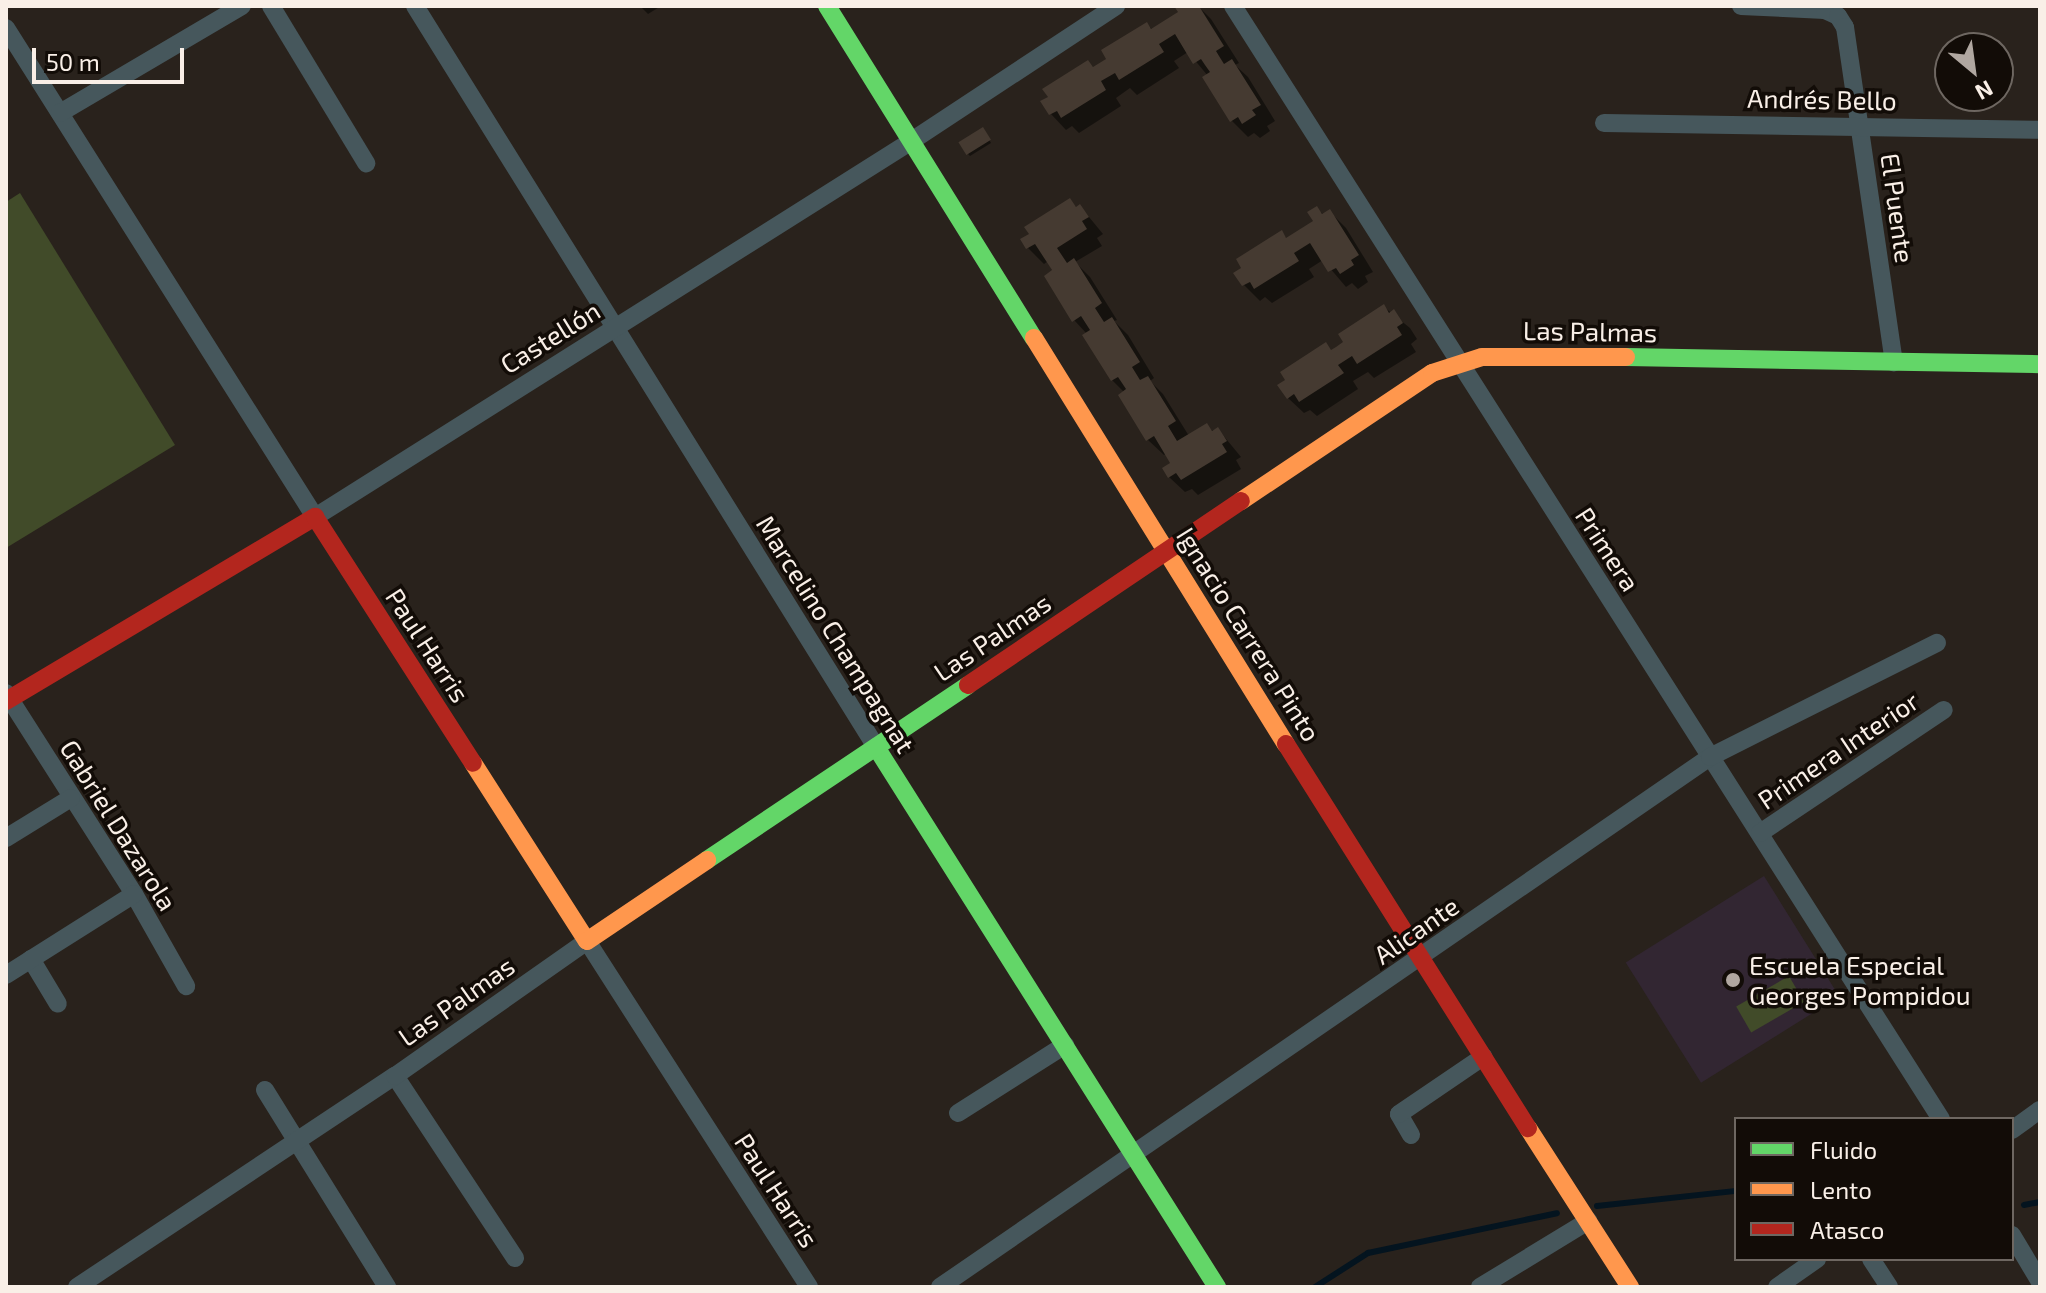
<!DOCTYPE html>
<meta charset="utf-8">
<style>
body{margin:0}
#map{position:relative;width:2046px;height:1293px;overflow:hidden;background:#29221c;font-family:"Exo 2",sans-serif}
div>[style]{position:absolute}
.education>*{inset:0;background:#322632;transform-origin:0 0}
.green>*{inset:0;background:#414b29;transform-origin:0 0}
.shadow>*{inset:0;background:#0007}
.stream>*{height:6px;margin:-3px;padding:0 3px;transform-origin:3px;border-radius:3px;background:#04141f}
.building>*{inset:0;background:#453a31;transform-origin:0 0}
.street>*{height:18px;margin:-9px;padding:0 9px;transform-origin:9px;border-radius:9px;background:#46575c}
.fast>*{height:18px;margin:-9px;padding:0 9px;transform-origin:9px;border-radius:9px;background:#63d668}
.slow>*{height:18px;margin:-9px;padding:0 9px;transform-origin:9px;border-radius:9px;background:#ff974d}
.jam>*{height:18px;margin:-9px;padding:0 9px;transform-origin:9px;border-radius:9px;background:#b3261e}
.dots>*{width:22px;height:22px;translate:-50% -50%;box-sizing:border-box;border:4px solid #120c07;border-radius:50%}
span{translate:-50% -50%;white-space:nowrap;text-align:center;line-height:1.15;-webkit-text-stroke:7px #120c07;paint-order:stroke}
.street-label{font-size:26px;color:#f9efe7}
.poi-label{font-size:26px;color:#f9efe7}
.left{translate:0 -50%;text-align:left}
.frame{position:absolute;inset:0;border:8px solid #f9efe7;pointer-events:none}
.legend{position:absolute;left:1734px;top:1117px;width:280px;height:144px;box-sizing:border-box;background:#120c07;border:2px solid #6e6761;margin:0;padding:10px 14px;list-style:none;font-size:24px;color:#f9efe7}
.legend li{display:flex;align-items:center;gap:16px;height:40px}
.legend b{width:40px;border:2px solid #6e6761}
.north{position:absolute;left:1934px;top:32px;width:80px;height:80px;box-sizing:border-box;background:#120c07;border:2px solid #6e6761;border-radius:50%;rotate:151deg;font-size:22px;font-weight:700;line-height:32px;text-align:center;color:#f9efe7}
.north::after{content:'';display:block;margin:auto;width:28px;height:36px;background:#b0a7a0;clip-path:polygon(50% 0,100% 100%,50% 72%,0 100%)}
.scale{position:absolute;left:32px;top:48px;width:152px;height:36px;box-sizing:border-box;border:4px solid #f9efe7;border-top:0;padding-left:10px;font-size:24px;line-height:28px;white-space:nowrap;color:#f9efe7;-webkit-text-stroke:6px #120c07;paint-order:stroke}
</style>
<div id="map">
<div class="education">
<div style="left:1764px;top:876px;width:142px;height:163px;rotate:58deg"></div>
</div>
<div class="green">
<div style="clip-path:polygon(20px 193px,175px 445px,6px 548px,6px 202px)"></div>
<div style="left:1789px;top:976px;width:30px;height:61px;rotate:60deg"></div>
</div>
<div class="shadow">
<div style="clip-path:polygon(640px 6px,661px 6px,648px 14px)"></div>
<div style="clip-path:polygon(1177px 6px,1198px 6px,1211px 19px,1239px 63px,1235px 65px,1248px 77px,1275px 121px,1267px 126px,1270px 131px,1260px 138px,1254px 133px,1248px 137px,1232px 121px,1208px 76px,1188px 52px,1174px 61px,1179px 68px,1137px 95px,1130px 88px,1116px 98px,1121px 106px,1079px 133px,1072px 126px,1066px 130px,1051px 114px,1088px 62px,1095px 69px,1146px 24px,1153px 30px,1181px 13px)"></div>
<div style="clip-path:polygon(984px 131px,991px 143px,970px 156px,968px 154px)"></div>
<div style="clip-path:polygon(1070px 201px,1077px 208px,1080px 206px,1103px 234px,1097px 238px,1102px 246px,1075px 262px,1090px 277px,1117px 320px,1114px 321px,1128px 335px,1154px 378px,1150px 381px,1163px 394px,1189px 436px,1218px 429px,1241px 457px,1236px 460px,1241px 469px,1198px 495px,1192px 489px,1185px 492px,1169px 477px,1173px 464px,1167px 453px,1164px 455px,1148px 440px,1125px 393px,1112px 380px,1087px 334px,1074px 320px,1048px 261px,1044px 264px,1028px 248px)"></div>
<div style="clip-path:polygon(1317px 209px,1324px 215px,1330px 212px,1346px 228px,1373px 272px,1365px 276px,1368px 282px,1358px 289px,1352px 283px,1346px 287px,1323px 260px,1309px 269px,1314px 277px,1272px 303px,1265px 297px,1260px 301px,1244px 285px,1281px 233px,1287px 239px,1316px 221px)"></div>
<div style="clip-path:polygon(1384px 307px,1410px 328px,1417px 339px,1411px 344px,1416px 352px,1374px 378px,1368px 372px,1353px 381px,1358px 389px,1317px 416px,1310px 410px,1304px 413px,1288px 398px)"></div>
</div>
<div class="stream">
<div style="left:2024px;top:1205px;width:16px;rotate:-11deg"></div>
<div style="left:1597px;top:1206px;width:140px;rotate:-6.2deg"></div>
<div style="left:1315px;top:1287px;width:63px;rotate:-32.7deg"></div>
<div style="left:1368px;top:1253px;width:193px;rotate:-11.9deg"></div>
</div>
<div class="building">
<div style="clip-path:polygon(1174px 6px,1199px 6px,1224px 46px,1216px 51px,1219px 56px,1224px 64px,1232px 59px,1261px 105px,1252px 110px,1256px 115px,1242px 124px,1238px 117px,1230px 122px,1202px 77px,1210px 72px,1205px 65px,1201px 59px,1193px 64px,1175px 34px,1159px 44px,1164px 52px,1119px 80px,1115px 73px,1101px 81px,1106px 90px,1061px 118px,1057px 111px,1049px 115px,1040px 101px,1048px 97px,1042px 89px,1088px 60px,1093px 67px,1106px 59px,1101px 50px,1147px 22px,1151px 29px,1178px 12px)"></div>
<div style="left:983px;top:127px;width:15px;height:29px;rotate:58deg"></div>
<div style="clip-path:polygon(1070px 198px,1076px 207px,1080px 204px,1089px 217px,1082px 221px,1087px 229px,1057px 248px,1067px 263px,1074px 258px,1102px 303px,1095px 308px,1104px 322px,1112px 317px,1140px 362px,1132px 367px,1140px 380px,1148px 376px,1176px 421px,1168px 426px,1177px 441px,1207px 423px,1212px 431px,1218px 427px,1227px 441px,1222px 444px,1227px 452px,1181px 480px,1176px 473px,1168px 478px,1162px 468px,1170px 463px,1154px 436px,1146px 441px,1118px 395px,1126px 389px,1118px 377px,1111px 381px,1082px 335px,1090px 330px,1081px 316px,1072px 322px,1044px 276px,1052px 270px,1035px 244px,1026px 249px,1020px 239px,1029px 234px,1024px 227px)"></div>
<div style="clip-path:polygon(1317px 206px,1322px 214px,1330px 209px,1359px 255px,1351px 260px,1354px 265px,1340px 274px,1336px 268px,1328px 272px,1310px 243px,1294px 253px,1299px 261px,1254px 289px,1250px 282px,1242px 286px,1233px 273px,1241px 268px,1236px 259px,1282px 230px,1286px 238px,1313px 221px,1307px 212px)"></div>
<div style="clip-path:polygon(1384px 304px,1389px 313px,1394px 309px,1403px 323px,1397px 327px,1402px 335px,1357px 364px,1352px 356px,1338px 365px,1344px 373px,1299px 402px,1294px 394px,1287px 399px,1277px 385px,1285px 380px,1280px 372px,1326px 342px,1331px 350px,1336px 347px,1343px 342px,1338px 334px)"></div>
</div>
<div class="street">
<div style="left:271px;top:6px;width:184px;rotate:58.8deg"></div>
<div style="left:415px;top:6px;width:873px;rotate:58.11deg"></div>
<div style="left:1233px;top:6px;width:1319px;rotate:57.54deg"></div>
<div style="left:1741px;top:6px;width:84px;rotate:2.7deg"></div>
<div style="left:1825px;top:10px;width:14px;rotate:25deg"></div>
<div style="left:1838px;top:16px;width:13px;rotate:58deg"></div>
<div style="left:1845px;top:27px;width:339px;rotate:81.7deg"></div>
<div style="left:6px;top:28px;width:578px;rotate:57.71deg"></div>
<div style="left:315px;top:517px;width:703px;rotate:-32.22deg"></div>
<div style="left:910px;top:142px;width:247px;rotate:-33.4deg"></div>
<div style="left:60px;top:113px;width:211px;rotate:-30.5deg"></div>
<div style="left:1604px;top:123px;width:436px;rotate:0.9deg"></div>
<div style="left:6px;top:693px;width:238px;rotate:57.5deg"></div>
<div style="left:134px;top:894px;width:106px;rotate:60.5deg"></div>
<div style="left:1760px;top:833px;width:221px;rotate:-33.8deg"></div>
<div style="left:6px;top:838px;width:76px;rotate:-31.6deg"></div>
<div style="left:31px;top:959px;width:52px;rotate:59deg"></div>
<div style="left:6px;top:975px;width:151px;rotate:-32.3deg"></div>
<div style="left:395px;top:1076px;width:218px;rotate:56.6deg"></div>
<div style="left:265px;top:1090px;width:232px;rotate:58.2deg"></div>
<div style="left:958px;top:1113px;width:127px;rotate:-32.4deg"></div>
<div style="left:2012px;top:1130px;width:34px;rotate:-36deg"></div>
<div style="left:1411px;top:1135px;width:24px;rotate:-120deg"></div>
<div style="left:1399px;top:1114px;width:102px;rotate:-34.2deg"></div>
<div style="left:2012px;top:1235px;width:55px;rotate:59.2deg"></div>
<div style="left:1871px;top:1259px;width:33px;rotate:57deg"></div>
<div style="left:77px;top:1287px;width:382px;rotate:-33.6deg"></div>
<div style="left:395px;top:1076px;width:235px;rotate:-35.1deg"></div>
<div style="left:587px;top:941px;width:411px;rotate:57.3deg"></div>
<div style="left:940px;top:1287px;width:935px;rotate:-34.54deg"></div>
<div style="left:1710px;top:757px;width:254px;rotate:-26.7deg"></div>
<div style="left:1480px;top:1287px;width:127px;rotate:-31.4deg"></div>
<div style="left:1777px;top:1287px;width:49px;rotate:-35deg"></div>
</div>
<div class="fast">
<div style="left:827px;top:6px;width:391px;rotate:58.1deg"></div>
<div style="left:1626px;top:357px;width:414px;rotate:1deg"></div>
<div style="left:876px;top:747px;width:639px;rotate:57.73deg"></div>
<div style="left:707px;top:860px;width:314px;rotate:-33.8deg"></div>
</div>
<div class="slow">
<div style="left:1034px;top:338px;width:478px;rotate:58.2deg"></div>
<div style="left:1241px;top:501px;width:230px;rotate:-33.8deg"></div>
<div style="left:1432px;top:373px;width:52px;rotate:-17.7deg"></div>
<div style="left:1482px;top:357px;width:144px"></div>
<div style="left:473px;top:763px;width:211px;rotate:57.4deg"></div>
<div style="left:587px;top:941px;width:145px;rotate:-34deg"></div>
<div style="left:1528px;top:1128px;width:189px;rotate:57.3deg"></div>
</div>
<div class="jam">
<div style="left:968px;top:685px;width:329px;rotate:-34deg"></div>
<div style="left:6px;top:701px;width:360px;rotate:-30.8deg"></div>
<div style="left:315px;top:517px;width:292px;rotate:57.3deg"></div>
<div style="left:1286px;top:744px;width:454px;rotate:57.8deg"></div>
</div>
<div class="dots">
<div style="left:1733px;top:980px;background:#b0a7a0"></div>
</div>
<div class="street-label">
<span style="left:1822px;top:99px;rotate:1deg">Andrés Bello</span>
<span style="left:1898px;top:208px;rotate:82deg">El Puente</span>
<span style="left:1590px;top:331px;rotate:1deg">Las Palmas</span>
<span style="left:550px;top:337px;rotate:-32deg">Castellón</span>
<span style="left:1608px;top:549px;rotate:57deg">Primera</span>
<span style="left:836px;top:634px;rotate:58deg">Marcelino Champagnat</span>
<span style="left:1249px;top:634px;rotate:58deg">Ignacio Carrera Pinto</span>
<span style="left:992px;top:637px;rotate:-34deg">Las Palmas</span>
<span style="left:428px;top:645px;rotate:57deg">Paul Harris</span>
<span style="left:1838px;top:750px;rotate:-34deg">Primera Interior</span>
<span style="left:119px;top:825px;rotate:58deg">Gabriel Dazarola</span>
<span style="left:1416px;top:930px;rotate:-35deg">Alicante</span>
<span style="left:456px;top:1001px;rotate:-35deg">Las Palmas</span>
<span style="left:777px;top:1190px;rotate:57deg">Paul Harris</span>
</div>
<div class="poi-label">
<span class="left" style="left:1749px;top:980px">Escuela Especial<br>Georges Pompidou</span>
</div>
<div class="frame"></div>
<ul class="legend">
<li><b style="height:10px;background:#63d668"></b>Fluido</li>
<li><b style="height:10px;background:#ff974d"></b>Lento</li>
<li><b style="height:10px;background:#b3261e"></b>Atasco</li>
</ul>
<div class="north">N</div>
<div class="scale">50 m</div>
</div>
